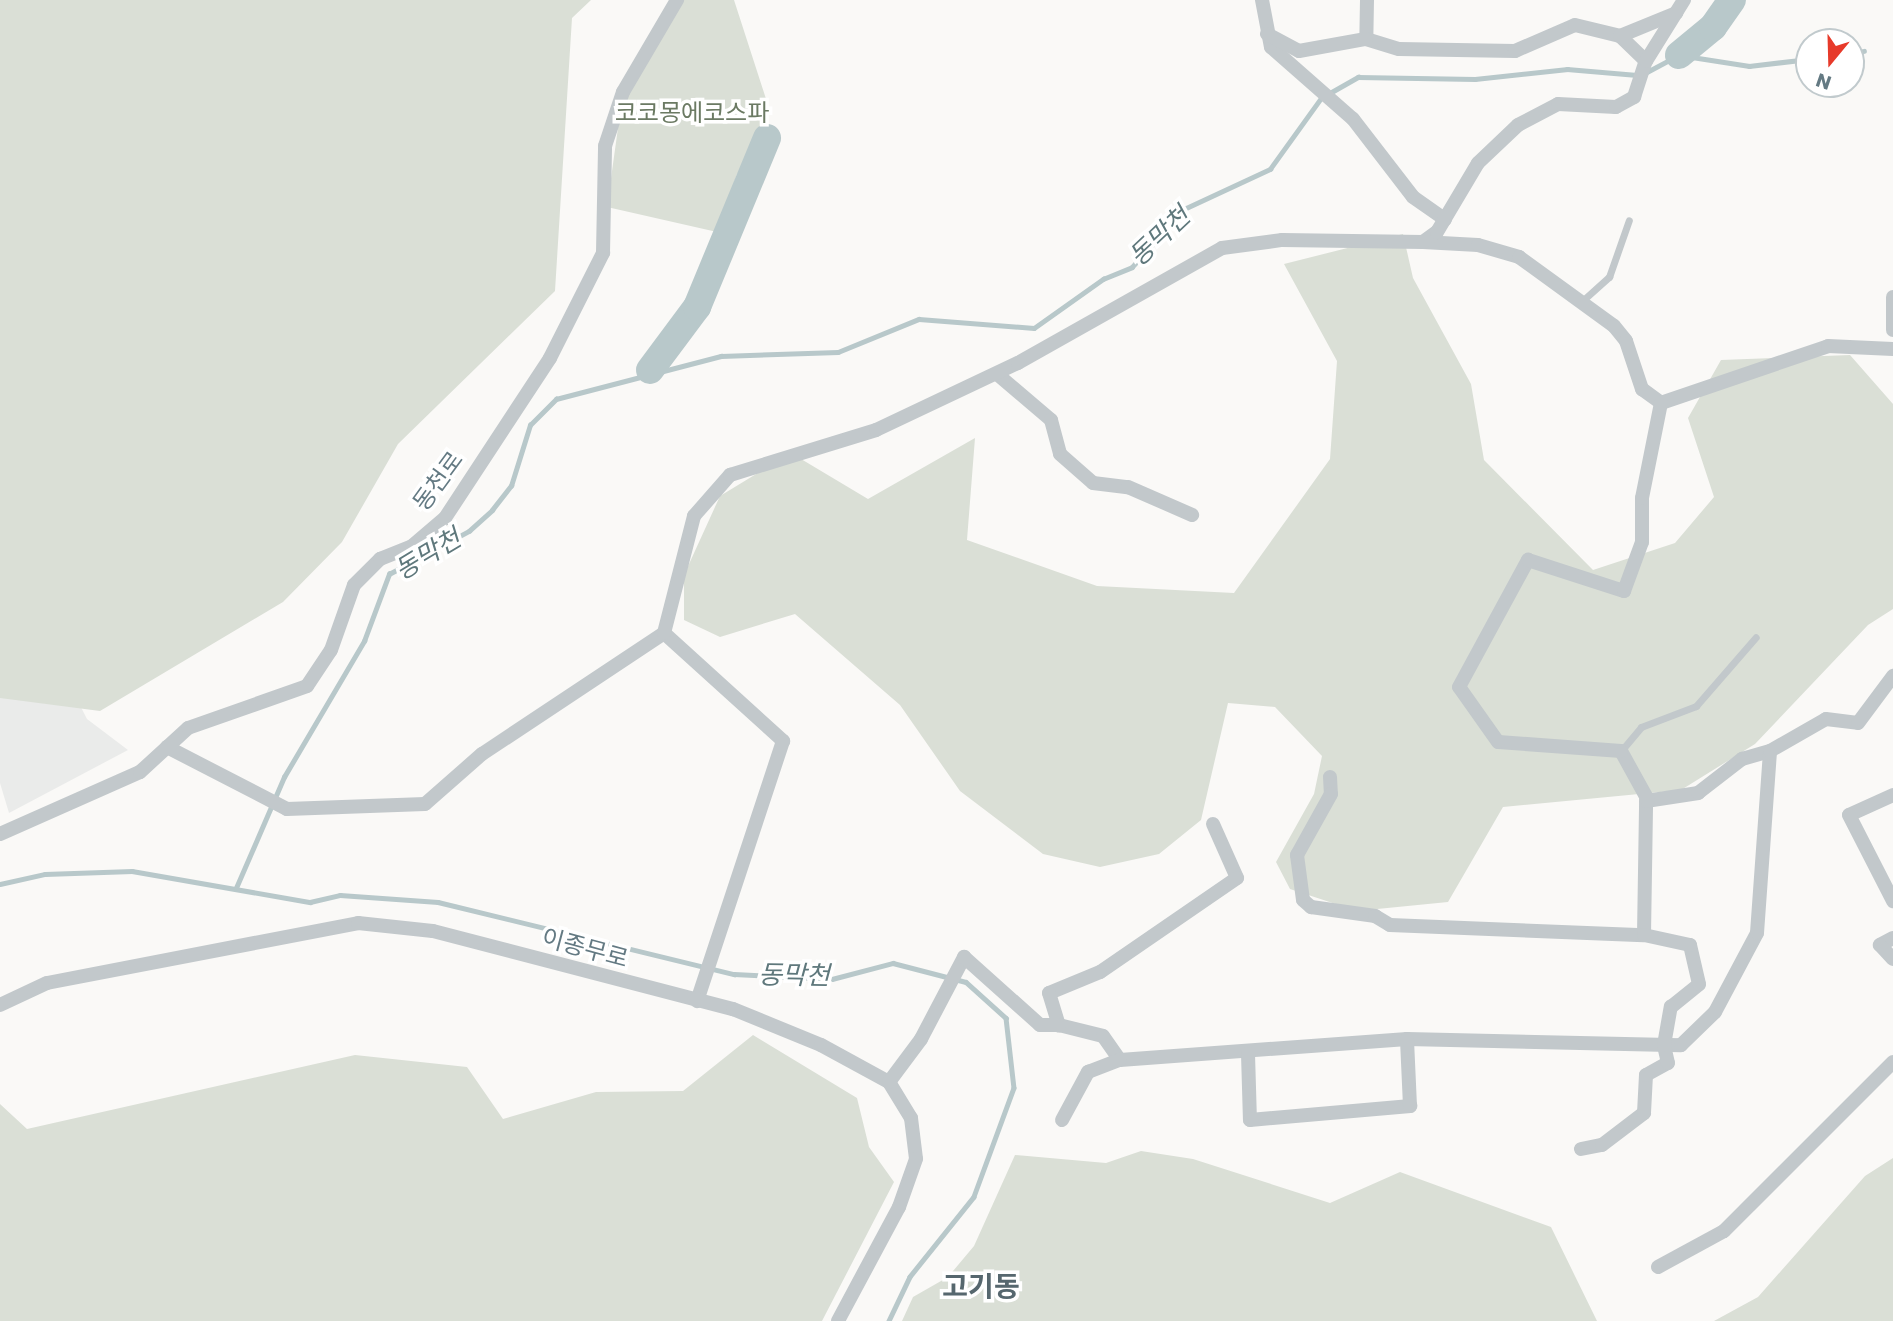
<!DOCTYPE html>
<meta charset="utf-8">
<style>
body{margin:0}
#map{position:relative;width:1893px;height:1321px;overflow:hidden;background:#faf9f7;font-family:Poppins,"Noto Sans KR",sans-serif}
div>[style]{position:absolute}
.built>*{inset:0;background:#eaebea}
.green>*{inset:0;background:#dadfd6}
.stream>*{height:4.5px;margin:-2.25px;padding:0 2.25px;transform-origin:2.25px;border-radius:2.25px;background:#b8c8ca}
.river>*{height:28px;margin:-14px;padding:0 14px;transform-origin:14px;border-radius:14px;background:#b8c8ca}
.service>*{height:7px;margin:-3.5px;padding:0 3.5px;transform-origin:3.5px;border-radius:3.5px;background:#c2c8cb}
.minor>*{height:14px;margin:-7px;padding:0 7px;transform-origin:7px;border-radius:7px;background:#c2c8cb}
span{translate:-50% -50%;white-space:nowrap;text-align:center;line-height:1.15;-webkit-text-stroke:7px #fff;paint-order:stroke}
.park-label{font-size:24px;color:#6b7a63}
.street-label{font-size:24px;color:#647a83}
.water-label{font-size:26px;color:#5f787c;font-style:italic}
.quarter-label{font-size:28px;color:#56676e;font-weight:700}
.north{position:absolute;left:1795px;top:28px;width:70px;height:70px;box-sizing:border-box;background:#fff;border:2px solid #c1cacd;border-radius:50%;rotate:199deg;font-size:19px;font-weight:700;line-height:28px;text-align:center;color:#647a83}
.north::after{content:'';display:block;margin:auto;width:24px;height:32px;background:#e73a2a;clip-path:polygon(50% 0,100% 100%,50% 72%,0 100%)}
</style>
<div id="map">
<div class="built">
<div style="clip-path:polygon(62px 670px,87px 719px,128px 750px,9px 813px,0 783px,0 682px)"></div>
</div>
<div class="green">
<div style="clip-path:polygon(0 0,591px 0,572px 18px,555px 291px,398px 444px,342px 542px,283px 602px,100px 711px,0 698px)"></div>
<div style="clip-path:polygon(677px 0,734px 0,767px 102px,755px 149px,737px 174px,717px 232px,607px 207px,623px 92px)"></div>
<div style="clip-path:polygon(1403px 234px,1413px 278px,1471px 384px,1484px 460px,1593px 570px,1675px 543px,1714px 497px,1688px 418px,1721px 360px,1850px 355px,1893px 404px,1893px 609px,1868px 625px,1755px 744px,1681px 790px,1503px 807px,1448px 902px,1357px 911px,1290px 889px,1276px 862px,1314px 794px,1322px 756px,1275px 707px,1228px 703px,1201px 820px,1159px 854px,1100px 867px,1043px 854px,960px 791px,900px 705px,795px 614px,720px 637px,684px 620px,684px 575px,720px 496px,791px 453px,868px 499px,975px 438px,967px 540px,1097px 586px,1234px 593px,1330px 459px,1337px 361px,1284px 264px)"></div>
<div style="clip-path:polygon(753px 1035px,857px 1098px,869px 1147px,894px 1182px,822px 1321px,0 1321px,0 1104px,27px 1129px,355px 1055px,467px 1067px,503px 1119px,596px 1092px,683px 1091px)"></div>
<div style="clip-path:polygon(1141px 1151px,1193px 1159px,1330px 1203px,1400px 1172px,1551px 1227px,1597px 1321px,902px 1321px,913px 1297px,948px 1277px,974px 1246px,1015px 1155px,1106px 1163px)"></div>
<div style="clip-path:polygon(1893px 1158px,1893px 1321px,1714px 1321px,1758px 1297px,1865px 1176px)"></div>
</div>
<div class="stream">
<div style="left:1851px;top:53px;width:13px;rotate:-9deg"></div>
<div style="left:1645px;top:73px;width:38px;rotate:-28deg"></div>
<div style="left:1679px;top:55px;width:71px;rotate:8.9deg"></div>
<div style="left:1749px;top:66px;width:60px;rotate:-6.7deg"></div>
<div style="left:0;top:884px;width:46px;rotate:-12.5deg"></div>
<div style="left:45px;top:874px;width:87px;rotate:-2deg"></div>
<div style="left:132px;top:871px;width:181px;rotate:9.9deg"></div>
<div style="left:310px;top:902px;width:31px;rotate:-13deg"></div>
<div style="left:340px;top:895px;width:98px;rotate:4.1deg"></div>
<div style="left:438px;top:902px;width:305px;rotate:13.7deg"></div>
<div style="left:734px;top:974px;width:98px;rotate:2.9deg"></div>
<div style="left:832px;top:979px;width:63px;rotate:-14.7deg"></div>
<div style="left:893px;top:963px;width:75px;rotate:14.6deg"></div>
<div style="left:966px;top:982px;width:54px;rotate:42deg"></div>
<div style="left:1006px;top:1018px;width:70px;rotate:83.5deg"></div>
<div style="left:1014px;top:1088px;width:116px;rotate:110.2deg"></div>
<div style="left:974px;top:1197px;width:102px;rotate:128.7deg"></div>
<div style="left:910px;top:1277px;width:49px;rotate:115.5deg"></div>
<div style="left:236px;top:888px;width:121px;rotate:-66.6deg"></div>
<div style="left:284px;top:777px;width:158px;rotate:-59.5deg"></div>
<div style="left:364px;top:641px;width:72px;rotate:-69.5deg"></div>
<div style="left:389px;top:574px;width:91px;rotate:-28.3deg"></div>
<div style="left:469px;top:531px;width:31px;rotate:-42deg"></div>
<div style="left:492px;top:510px;width:31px;rotate:-52deg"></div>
<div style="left:511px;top:486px;width:64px;rotate:-72.7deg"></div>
<div style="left:530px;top:425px;width:37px;rotate:-45deg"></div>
<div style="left:556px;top:399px;width:171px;rotate:-14.6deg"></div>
<div style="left:721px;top:356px;width:117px;rotate:-2deg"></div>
<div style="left:838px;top:352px;width:87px;rotate:-22.2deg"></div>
<div style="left:919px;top:319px;width:115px;rotate:4.5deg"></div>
<div style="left:1034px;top:328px;width:85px;rotate:-35.4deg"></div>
<div style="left:1103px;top:279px;width:31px;rotate:-22deg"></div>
<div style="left:1132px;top:267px;width:78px;rotate:-48.1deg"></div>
<div style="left:1184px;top:209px;width:95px;rotate:-24.9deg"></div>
<div style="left:1270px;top:169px;width:87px;rotate:-54.3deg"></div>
<div style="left:1321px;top:98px;width:43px;rotate:-29.6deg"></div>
<div style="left:1358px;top:77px;width:117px;rotate:1deg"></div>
<div style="left:1475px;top:79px;width:93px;rotate:-6.2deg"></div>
<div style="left:1567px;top:69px;width:70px;rotate:4.9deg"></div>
</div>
<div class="river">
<div style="left:1679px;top:55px;width:44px;rotate:-39.5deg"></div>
<div style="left:1713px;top:27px;width:33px;rotate:-55deg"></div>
<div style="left:650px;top:370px;width:79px;rotate:-53.3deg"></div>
<div style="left:697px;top:307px;width:183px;rotate:-67.5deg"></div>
</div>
<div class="service">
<div style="left:1581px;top:302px;width:38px;rotate:-42deg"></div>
<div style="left:1609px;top:277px;width:60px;rotate:-70.7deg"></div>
<div style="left:1621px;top:751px;width:31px;rotate:-50deg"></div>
<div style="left:1641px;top:727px;width:59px;rotate:-20.9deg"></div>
<div style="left:1696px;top:706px;width:91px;rotate:-49deg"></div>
</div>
<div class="minor">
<div style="left:1262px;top:0;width:48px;rotate:79.2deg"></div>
<div style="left:1271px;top:47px;width:109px;rotate:41.3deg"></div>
<div style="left:1353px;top:119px;width:98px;rotate:52.4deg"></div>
<div style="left:1413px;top:197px;width:39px;rotate:35deg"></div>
<div style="left:1367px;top:0;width:39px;rotate:91deg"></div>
<div style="left:1366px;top:39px;width:34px;rotate:17deg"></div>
<div style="left:1399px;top:49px;width:116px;rotate:1deg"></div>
<div style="left:1515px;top:51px;width:65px;rotate:-23.4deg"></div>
<div style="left:1575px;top:25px;width:46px;rotate:13.7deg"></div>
<div style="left:1620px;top:36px;width:61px;rotate:-22.3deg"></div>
<div style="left:1267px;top:34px;width:36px;rotate:28deg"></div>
<div style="left:1299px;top:51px;width:68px;rotate:-10.2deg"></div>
<div style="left:1620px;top:36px;width:36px;rotate:44deg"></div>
<div style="left:1423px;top:242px;width:55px;rotate:3.1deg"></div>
<div style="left:1478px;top:245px;width:43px;rotate:16.3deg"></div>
<div style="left:1519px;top:257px;width:117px;rotate:36deg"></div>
<div style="left:1614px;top:326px;width:19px;rotate:51deg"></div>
<div style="left:1626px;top:341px;width:51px;rotate:71.6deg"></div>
<div style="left:1642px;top:389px;width:24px;rotate:36deg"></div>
<div style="left:1661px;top:403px;width:176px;rotate:-18.8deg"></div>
<div style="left:1828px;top:346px;width:65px;rotate:2.6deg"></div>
<div style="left:1893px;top:297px;width:33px;rotate:90deg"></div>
<div style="left:997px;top:374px;width:71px;rotate:40.4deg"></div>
<div style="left:1051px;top:420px;width:35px;rotate:75deg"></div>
<div style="left:1060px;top:454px;width:44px;rotate:41.3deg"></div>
<div style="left:1093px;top:483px;width:35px;rotate:7deg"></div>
<div style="left:1128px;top:487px;width:70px;rotate:23.6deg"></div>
<div style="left:664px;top:633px;width:161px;rotate:42.2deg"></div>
<div style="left:783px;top:741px;width:274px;rotate:108.3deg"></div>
<div style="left:167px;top:747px;width:135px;rotate:27.3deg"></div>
<div style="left:287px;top:809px;width:138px;rotate:-2.1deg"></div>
<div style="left:425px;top:804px;width:76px;rotate:-41.3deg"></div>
<div style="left:482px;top:754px;width:219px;rotate:-33.6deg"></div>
<div style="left:664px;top:633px;width:121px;rotate:-75.6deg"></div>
<div style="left:694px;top:516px;width:55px;rotate:-48.7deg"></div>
<div style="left:730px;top:475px;width:153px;rotate:-17.1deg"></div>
<div style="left:876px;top:430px;width:157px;rotate:-25.3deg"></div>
<div style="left:1018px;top:363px;width:234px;rotate:-29.4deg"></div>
<div style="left:1222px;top:248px;width:61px;rotate:-7.6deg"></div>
<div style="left:1282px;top:240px;width:141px;rotate:0.8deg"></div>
<div style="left:1423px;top:242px;width:17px;rotate:-36deg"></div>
<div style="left:1437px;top:232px;width:80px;rotate:-59.3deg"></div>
<div style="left:1478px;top:163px;width:55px;rotate:-43.5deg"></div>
<div style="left:1518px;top:125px;width:45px;rotate:-27.7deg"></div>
<div style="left:1558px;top:104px;width:58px;rotate:3deg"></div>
<div style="left:1616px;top:107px;width:21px;rotate:-29deg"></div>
<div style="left:1634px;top:97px;width:38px;rotate:-72deg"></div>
<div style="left:1646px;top:61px;width:72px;rotate:-58.1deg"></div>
<div style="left:1330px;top:777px;width:17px;rotate:87deg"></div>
<div style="left:1331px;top:794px;width:70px;rotate:119.1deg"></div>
<div style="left:1297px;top:855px;width:45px;rotate:82.4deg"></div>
<div style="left:1303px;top:900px;width:11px;rotate:41deg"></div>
<div style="left:1311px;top:907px;width:65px;rotate:8deg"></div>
<div style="left:1375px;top:916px;width:17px;rotate:31deg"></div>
<div style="left:1390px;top:925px;width:254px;rotate:2.3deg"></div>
<div style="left:1644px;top:935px;width:134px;rotate:-89.1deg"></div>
<div style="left:1646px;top:801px;width:53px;rotate:-8.7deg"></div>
<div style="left:1698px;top:793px;width:56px;rotate:-37.7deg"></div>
<div style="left:1742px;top:759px;width:29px;rotate:-16deg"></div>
<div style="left:1893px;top:795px;width:48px;rotate:155.6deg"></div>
<div style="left:1849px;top:815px;width:97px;rotate:62.9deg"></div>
<div style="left:1648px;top:800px;width:56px;rotate:-118.9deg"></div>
<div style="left:1621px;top:751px;width:123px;rotate:-175.8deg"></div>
<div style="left:1498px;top:742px;width:67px;rotate:-125.3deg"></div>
<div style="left:1459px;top:687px;width:145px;rotate:-61.5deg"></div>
<div style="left:1528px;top:560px;width:101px;rotate:17.9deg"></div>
<div style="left:1624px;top:591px;width:52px;rotate:-69.8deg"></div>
<div style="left:1642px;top:542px;width:44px;rotate:-90deg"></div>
<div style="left:1642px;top:498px;width:97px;rotate:-78.7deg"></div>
<div style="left:1213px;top:824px;width:59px;rotate:66deg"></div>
<div style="left:1237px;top:878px;width:166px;rotate:145.5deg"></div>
<div style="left:1100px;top:972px;width:55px;rotate:157.6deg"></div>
<div style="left:1049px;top:993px;width:34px;rotate:73deg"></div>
<div style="left:1059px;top:1025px;width:45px;rotate:14deg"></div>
<div style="left:1103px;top:1036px;width:29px;rotate:55deg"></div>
<div style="left:1120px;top:1060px;width:288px;rotate:-4.2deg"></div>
<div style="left:1407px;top:1039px;width:274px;rotate:1.3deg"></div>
<div style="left:1681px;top:1045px;width:47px;rotate:-44.1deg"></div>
<div style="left:1715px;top:1012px;width:89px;rotate:-62deg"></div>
<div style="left:1757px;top:933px;width:182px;rotate:-85.9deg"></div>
<div style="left:1770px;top:751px;width:64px;rotate:-29.7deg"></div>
<div style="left:1826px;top:719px;width:32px;rotate:7deg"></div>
<div style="left:1858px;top:723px;width:59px;rotate:-53.3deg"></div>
<div style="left:0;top:834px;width:153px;rotate:-23.9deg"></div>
<div style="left:140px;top:772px;width:65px;rotate:-42.5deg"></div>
<div style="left:188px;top:728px;width:126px;rotate:-19.4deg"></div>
<div style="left:307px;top:686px;width:43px;rotate:-56.3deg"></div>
<div style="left:331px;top:650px;width:69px;rotate:-70.5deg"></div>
<div style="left:354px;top:585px;width:37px;rotate:-45deg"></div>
<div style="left:380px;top:559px;width:35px;rotate:-22deg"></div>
<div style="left:412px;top:546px;width:43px;rotate:-40.3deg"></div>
<div style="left:445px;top:518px;width:191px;rotate:-56.7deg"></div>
<div style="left:550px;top:358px;width:118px;rotate:-63.2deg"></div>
<div style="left:603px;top:253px;width:107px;rotate:-88.9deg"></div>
<div style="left:605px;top:146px;width:57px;rotate:-71.6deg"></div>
<div style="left:623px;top:92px;width:107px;rotate:-59.6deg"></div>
<div style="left:1893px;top:938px;width:15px;rotate:152deg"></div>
<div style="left:1880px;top:945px;width:19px;rotate:47deg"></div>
<div style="left:0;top:1005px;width:52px;rotate:-25.1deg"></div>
<div style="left:47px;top:983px;width:317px;rotate:-10.9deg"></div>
<div style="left:358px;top:923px;width:75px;rotate:6.1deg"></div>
<div style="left:433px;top:931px;width:310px;rotate:14.6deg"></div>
<div style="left:733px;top:1009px;width:95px;rotate:22.2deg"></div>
<div style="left:821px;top:1045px;width:77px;rotate:28.6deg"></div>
<div style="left:889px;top:1082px;width:42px;rotate:58.6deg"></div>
<div style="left:911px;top:1118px;width:41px;rotate:83deg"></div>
<div style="left:916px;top:1159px;width:51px;rotate:109.5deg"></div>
<div style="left:899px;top:1207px;width:129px;rotate:118.2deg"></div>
<div style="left:1248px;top:1054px;width:66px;rotate:88.3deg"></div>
<div style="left:1250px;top:1120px;width:161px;rotate:-5deg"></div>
<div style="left:1410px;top:1106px;width:67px;rotate:-92.6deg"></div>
<div style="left:889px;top:1082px;width:54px;rotate:-53.3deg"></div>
<div style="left:921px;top:1039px;width:93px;rotate:-62.3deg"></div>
<div style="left:964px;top:957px;width:102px;rotate:41.8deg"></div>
<div style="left:1040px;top:1025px;width:19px"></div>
<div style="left:1062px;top:1120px;width:55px;rotate:-61.6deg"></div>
<div style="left:1088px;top:1072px;width:34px;rotate:-21deg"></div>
<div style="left:1581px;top:1149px;width:21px;rotate:-11deg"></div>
<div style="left:1602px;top:1145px;width:53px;rotate:-37.3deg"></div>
<div style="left:1644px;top:1113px;width:38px;rotate:-87deg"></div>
<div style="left:1646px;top:1075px;width:25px;rotate:-29deg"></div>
<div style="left:1668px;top:1063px;width:18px;rotate:-103deg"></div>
<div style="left:1664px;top:1045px;width:39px;rotate:-80deg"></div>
<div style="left:1671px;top:1007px;width:36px;rotate:-39deg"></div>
<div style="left:1699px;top:984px;width:40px;rotate:-103deg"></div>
<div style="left:1690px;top:945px;width:47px;rotate:-167.7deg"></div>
<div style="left:1658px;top:1267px;width:75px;rotate:-28.6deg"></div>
<div style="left:1724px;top:1231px;width:239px;rotate:-45deg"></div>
</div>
<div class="park-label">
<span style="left:692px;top:113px">코코몽에코스파</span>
</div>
<div class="street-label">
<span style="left:438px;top:481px;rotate:-54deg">동천로</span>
<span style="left:585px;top:948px;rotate:15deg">이종무로</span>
</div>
<div class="water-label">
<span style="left:1160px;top:237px;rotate:-43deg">동막천</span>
<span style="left:428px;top:555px;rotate:-31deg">동막천</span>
<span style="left:794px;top:976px;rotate:1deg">동막천</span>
</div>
<div class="quarter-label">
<span style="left:981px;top:1287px">고기동</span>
</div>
<div class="north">N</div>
</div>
